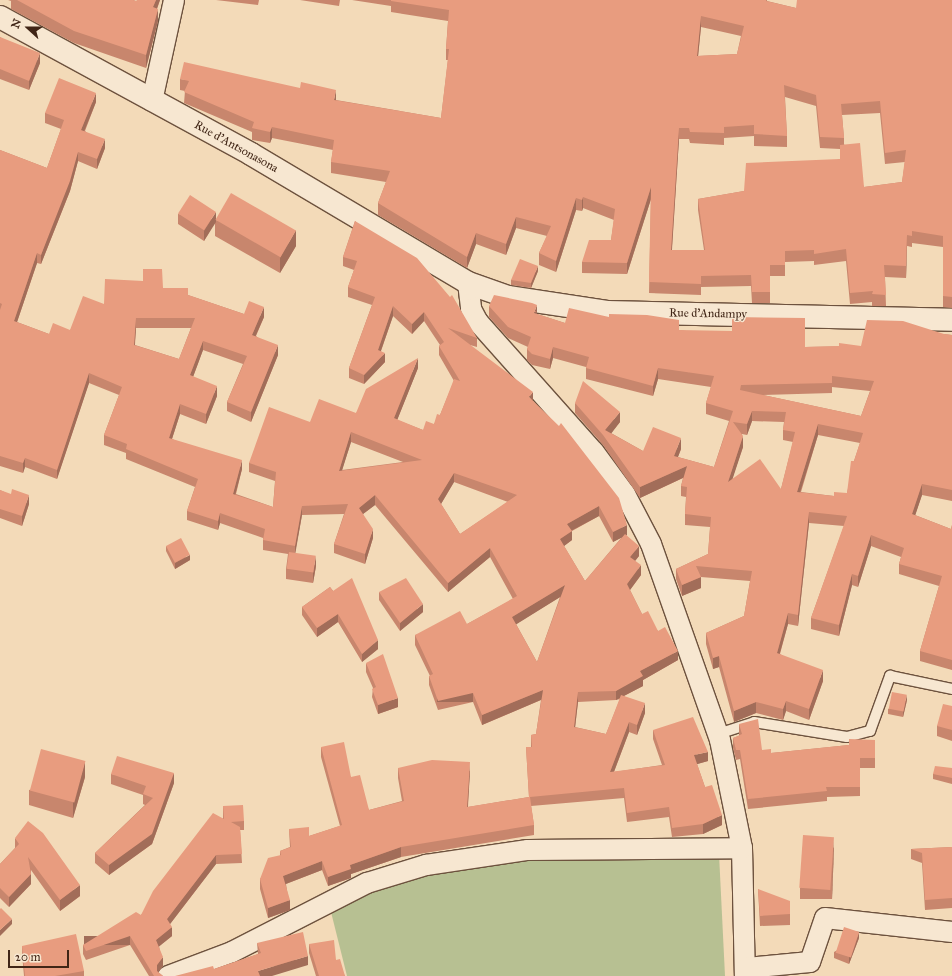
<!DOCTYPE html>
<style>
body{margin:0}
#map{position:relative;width:952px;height:976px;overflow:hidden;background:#f3dab8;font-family:"IM FELL Great Primer",serif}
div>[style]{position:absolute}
.green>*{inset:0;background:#b7c092}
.roads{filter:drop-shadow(1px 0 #6d523e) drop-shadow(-1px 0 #6d523e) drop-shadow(0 1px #6d523e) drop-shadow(0 -1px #6d523e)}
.lane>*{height:10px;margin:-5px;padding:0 5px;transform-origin:5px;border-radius:5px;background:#f7e7d1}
.street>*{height:20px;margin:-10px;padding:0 10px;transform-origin:10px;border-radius:10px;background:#f7e7d1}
.secondary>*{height:22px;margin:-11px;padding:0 11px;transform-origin:11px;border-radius:11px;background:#f7e7d1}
.wall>*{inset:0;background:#c8866d}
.shaded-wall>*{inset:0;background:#a26d59;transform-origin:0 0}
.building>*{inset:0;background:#e89c7f;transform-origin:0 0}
span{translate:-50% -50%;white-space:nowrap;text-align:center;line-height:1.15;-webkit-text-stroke:3px #f7e7d1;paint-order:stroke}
.street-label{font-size:12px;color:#402516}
.north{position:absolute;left:8px;top:8px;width:40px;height:40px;-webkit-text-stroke:3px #f7e7d1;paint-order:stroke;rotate:291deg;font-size:11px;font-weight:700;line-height:16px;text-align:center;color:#402516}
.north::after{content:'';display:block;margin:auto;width:14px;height:18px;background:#402516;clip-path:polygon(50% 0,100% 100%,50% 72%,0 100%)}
.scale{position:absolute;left:8px;top:950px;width:61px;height:18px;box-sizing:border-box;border:2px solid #402516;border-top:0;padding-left:5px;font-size:12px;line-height:14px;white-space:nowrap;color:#402516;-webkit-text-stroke:3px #f7e7d1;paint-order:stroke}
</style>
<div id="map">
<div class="green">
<div style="clip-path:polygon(536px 853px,719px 854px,725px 976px,347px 976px,330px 908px,410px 874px)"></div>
</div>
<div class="roads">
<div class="lane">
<div style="left:718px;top:734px;width:38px;rotate:-18deg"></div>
<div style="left:754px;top:722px;width:94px;rotate:9.2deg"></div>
<div style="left:847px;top:737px;width:24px;rotate:-15deg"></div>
<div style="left:870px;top:731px;width:59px;rotate:-70deg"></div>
<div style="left:890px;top:676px;width:63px;rotate:11.8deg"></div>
</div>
<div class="street">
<div style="left:152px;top:101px;width:103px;rotate:-77.7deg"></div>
<div style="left:468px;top:283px;width:26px;rotate:83deg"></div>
<div style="left:471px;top:309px;width:15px;rotate:62deg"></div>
<div style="left:478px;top:322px;width:174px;rotate:48.3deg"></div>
<div style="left:594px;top:452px;width:52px;rotate:53.6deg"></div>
<div style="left:625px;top:494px;width:56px;rotate:62.5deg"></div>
<div style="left:651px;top:544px;width:208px;rotate:70.6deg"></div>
<div style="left:720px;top:740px;width:110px;rotate:78.5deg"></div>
<div style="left:742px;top:848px;width:128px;rotate:88.7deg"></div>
<div style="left:747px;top:968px;width:63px;rotate:-5.4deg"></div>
<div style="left:810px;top:962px;width:46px;rotate:-71.2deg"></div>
<div style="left:825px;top:918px;width:128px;rotate:6.3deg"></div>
<div style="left:168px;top:976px;width:68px;rotate:-20.6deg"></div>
<div style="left:232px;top:952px;width:152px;rotate:-27.1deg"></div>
<div style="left:367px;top:883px;width:62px;rotate:-17deg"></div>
<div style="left:426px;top:865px;width:103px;rotate:-8.4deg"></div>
<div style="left:528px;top:850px;width:214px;rotate:-0.5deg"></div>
</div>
<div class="secondary">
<div style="left:0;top:17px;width:286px;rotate:28.6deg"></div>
<div style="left:251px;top:154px;width:252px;rotate:30.7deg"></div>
<div style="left:468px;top:283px;width:42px;rotate:19.3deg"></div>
<div style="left:508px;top:297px;width:100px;rotate:8.6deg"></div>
<div style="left:607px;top:312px;width:345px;rotate:1.3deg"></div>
</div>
</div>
<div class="wall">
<div style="clip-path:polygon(8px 0,133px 0,136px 1px,160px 0,157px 9px,158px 21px,146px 68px,74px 43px,11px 9px,11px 1px)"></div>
<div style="clip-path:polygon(216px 0,259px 0,258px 5px)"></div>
<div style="clip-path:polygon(300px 0,340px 0,339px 6px)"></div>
<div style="clip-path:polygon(evenodd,352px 0,767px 0,767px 1px,796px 8px,952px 0,952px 308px,943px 307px,943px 247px,912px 243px,912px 247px,907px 246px,906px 278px,885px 277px,886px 306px,872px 306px,872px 302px,850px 304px,846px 261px,814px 265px,814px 261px,785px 262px,785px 276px,770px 276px,770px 303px,752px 303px,751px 286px,701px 287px,701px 295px,649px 293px,651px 199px,627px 274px,582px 273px,582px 262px,611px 240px,614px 220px,583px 208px,582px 211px,576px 210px,556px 272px,539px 265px,539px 253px,547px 236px,516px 228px,506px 255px,476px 244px,467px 268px,378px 215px,378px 203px,386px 182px,331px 173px,331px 162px,333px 150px,272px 138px,270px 143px,252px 140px,252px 132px,184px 103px,185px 91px,180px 90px,180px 79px,336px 100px,441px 118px,448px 60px,446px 60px,446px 49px,448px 21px,391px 12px,391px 6px,352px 0,701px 27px,741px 36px,737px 54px,698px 56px,701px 27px,352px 0,785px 97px,816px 106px,820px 148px,840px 149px,840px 159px,744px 191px,698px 199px,698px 210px,704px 250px,672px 250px,679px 139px,689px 139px,690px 143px,724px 145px,724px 138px,754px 136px,754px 146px,787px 147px,787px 136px,785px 97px,352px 0,880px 113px,885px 164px,905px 162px,902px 182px,864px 187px,844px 144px,844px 138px,842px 115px,880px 113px)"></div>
<div style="clip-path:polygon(0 37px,40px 63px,29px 90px,0 79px)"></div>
<div style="clip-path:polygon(evenodd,96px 102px,85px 131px,105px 148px,97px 169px,78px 161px,70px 191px,41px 264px,37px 263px,17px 322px,49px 334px,70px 330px,104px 304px,163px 288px,188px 295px,244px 314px,264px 317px,256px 336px,278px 355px,251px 422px,227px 411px,227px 402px,243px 364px,203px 350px,193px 377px,217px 396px,206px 424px,180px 414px,172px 439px,242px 469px,236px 494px,273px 507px,275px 481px,249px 472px,249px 463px,310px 422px,356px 413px,418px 368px,397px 420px,423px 430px,434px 424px,440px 415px,454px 381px,439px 355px,439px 346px,440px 345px,424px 321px,412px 334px,393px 316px,381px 351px,385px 362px,364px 384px,349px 378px,349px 368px,372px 305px,348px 297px,348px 287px,354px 270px,343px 266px,343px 257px,355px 221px,477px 338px,477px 347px,470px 345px,533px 401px,627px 535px,626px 535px,639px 556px,635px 561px,641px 575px,630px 590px,642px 614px,658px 631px,678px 660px,643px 680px,643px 686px,624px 696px,645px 713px,637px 735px,629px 732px,614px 772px,662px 765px,653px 739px,653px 730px,708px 761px,697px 764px,705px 787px,722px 825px,703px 834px,672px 837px,669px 817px,627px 822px,624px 798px,531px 806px,534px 825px,534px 835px,401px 857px,351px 874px,351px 878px,328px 886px,322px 870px,286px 884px,290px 910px,268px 918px,260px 889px,260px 879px,280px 856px,280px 851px,290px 847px,289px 829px,309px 836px,340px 826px,321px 757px,321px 747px,351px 777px,369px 810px,402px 801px,398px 778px,398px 768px,470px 771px,468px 807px,529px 797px,526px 747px,531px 747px,531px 735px,536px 734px,541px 700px,482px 725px,473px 702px,438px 710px,429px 685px,429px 676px,430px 676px,415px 645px,415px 635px,467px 624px,513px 599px,490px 557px,448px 592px,375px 505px,363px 514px,373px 538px,365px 564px,334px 553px,334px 544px,344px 514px,302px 515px,295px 553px,316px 566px,313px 583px,286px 579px,286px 569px,288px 554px,263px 550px,263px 538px,220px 523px,218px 530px,187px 520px,187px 511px,195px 487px,126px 459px,126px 453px,104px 445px,104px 435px,119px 395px,89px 383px,57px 479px,25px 467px,23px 473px,0 466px,0 150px,47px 168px,61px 129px,45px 123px,45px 113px,96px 102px,136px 328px,191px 328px,179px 359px,135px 345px,136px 328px,96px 102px,351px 442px,403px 462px,342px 470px,351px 442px,96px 102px,454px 482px,508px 502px,460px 534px,441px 504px,454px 482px,96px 102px,599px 516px,613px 542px,622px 537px,585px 581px,564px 546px,572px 540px,572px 531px,599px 516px,96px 102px,560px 597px,537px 662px,516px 624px,560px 597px,96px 102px,620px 699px,606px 734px,575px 727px,578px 702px,616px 700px,620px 699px)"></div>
<div style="clip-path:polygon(178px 214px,216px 220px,296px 246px,280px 273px,215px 236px,215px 222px,204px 241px,178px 224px)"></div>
<div style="clip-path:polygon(538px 271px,531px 288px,511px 285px,511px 280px)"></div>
<div style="clip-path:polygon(evenodd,489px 306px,537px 314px,565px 323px,609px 317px,679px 330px,805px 347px,861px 346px,944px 334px,952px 335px,952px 501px,922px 495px,915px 515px,951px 529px,952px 525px,952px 670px,920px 661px,920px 651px,939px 586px,899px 574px,899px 564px,901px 557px,871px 546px,858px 587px,852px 585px,839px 636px,811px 629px,811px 618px,844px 526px,809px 523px,798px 626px,788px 624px,780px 654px,823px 681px,809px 720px,786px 711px,783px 720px,756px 713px,734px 722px,719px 667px,713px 669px,706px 644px,706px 633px,744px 616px,750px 581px,701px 577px,701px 588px,682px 596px,676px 579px,676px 569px,708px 554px,710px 527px,685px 525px,685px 514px,686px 497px,681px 496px,681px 486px,683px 478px,640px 498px,603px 445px,575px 413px,575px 403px,620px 422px,611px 433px,643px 451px,681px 449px,678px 457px,714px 467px,729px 421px,706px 414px,706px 403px,711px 387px,658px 379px,653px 396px,586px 379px,586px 367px,553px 358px,550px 369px,532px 365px,527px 360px,527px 349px,528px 347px,508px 338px,489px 317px,489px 306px,832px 387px,870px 391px,861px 416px,763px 395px,832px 393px,832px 387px,489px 306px,752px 421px,784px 422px,783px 430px,783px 440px,793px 442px,781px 489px,732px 479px,743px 447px,742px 434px,747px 435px,752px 421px,489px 306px,818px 435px,860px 443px,854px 461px,847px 493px,834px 496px,801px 492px,818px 435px)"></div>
<div style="clip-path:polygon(0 490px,29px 504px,22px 526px,0 518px)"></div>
<div style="clip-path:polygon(166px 546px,190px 560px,175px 569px,166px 551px)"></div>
<div style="clip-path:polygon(330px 587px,378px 649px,362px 662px,338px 622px,317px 637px,302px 615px,302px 607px)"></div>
<div style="clip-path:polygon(379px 592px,423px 612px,400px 631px,379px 600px)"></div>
<div style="clip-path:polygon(366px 663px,398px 707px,378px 714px,372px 697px,373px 688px,366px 672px)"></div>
<div style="clip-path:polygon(907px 700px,903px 717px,888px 714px,888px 709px)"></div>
<div style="clip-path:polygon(952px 706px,952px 741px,937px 736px,937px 726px)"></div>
<div style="clip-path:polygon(739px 724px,762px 750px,771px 753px,849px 745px,875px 740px,875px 768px,860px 768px,860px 796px,827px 797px,827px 801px,748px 809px,740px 759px,736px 760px,733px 748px,733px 738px,739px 736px)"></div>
<div style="clip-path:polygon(952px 768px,952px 784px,933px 779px,933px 774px)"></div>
<div style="clip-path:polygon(111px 774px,174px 783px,152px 844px,109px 875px,95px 863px,95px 853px,145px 805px,143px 804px,143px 795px,111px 784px)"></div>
<div style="clip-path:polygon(85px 777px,73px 818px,29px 805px,29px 790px)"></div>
<div style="clip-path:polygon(223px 806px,244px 821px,244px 830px,240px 830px,242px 863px,216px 864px,170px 924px,172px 936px,159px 946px,163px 966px,158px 972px,163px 976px,149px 976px,130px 945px,86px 960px,83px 954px,83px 945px,141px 915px,223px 818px)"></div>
<div style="clip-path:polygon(15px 838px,80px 896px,60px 911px,31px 870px,31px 884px,9px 907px,0 898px,0 864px,15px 848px)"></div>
<div style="clip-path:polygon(834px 847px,832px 899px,800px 899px,800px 888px)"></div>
<div style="clip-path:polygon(952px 847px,952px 908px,925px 910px,922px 863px,911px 859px,911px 849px)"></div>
<div style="clip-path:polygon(758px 889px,790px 914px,790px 925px,760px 926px)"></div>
<div style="clip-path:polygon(859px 938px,849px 964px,834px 958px,834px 952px)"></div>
<div style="clip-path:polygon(257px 943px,308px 965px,214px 969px,258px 954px)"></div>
<div style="clip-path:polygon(309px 944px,336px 960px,345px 976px,316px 976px,309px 953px)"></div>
<div style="clip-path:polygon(22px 946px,84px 971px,84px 976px,24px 976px,22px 954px)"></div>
</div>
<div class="shaded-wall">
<div style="clip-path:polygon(156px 0,160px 0,153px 19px,153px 7px)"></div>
<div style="clip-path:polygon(158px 9px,158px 21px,146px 68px,146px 55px)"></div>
<div style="clip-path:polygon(701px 16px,701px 27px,697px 67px,697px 56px)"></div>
<div style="clip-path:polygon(40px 53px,40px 63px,29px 90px,29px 81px)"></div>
<div style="clip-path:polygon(336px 90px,336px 101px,334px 100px)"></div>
<div style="clip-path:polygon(96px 93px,96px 102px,81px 139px,81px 130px)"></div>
<div style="clip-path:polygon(272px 127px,272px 138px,270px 143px,270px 132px)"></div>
<div style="clip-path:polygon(679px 128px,679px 139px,671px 262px,671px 250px)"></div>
<div style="clip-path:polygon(105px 139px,105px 148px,97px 169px,97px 159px)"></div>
<div style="clip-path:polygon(78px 152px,78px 161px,70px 191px,41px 264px,41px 255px)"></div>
<div style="clip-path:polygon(651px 187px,651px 199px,627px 274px,627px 263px)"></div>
<div style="clip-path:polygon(583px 197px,583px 208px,582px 211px,582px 200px)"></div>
<div style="clip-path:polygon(576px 198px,576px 210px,556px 272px,556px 261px)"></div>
<div style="clip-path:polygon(216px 212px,216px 222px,204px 241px,204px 231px)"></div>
<div style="clip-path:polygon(516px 217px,516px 228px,506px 255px,506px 244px)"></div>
<div style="clip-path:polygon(296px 230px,296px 246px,280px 273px,280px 258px)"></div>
<div style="clip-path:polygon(476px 233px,476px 244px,467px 268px,467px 257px)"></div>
<div style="clip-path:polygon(907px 235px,907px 246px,906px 278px,906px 266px)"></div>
<div style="clip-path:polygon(37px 253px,37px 263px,14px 331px,14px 321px)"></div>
<div style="clip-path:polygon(538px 266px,538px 271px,531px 288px,531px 283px)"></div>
<div style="clip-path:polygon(537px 305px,537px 316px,534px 313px)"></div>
<div style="clip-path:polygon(393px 306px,393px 316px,378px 359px,378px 350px)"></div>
<div style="clip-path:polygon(264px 307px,264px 317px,252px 344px,252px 335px)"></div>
<div style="clip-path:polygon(424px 312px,424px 321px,412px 334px,412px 324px)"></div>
<div style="clip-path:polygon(136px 318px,136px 328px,134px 354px,134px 345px)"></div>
<div style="clip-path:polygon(203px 341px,203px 350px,190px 385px,190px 375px)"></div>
<div style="clip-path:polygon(278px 345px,278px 355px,251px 422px,251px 412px)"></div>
<div style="clip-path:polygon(553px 347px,553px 358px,550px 369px,550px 359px)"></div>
<div style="clip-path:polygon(385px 353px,385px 362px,364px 384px,364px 375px)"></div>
<div style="clip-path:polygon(418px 358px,418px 368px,394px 428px,394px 418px)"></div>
<div style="clip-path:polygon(658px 368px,658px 379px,653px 396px,653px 386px)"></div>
<div style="clip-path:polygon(89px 373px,89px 383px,57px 479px,57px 470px)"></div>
<div style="clip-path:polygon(217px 386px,217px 396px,206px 424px,206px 414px)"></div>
<div style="clip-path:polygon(533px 392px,533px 402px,529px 397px)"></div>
<div style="clip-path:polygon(180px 404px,180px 414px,169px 448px,169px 438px)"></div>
<div style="clip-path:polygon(752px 411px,752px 421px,747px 435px,747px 424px)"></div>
<div style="clip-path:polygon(620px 412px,620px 422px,607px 439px,605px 430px)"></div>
<div style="clip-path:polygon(818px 424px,818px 435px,797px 502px,797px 492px)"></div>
<div style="clip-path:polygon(351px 432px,351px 442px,339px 480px,339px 471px)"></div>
<div style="clip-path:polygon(743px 436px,743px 447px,728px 493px,728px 482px)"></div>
<div style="clip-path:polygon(681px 438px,681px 449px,674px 467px,674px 456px)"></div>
<div style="clip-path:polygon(25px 458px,25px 467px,23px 473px,23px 463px)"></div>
<div style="clip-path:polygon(242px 460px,242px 469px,233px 503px,233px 494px)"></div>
<div style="clip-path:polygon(687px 466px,687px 476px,640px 498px,640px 487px)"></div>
<div style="clip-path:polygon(454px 473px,454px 482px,438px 509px,438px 499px)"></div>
<div style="clip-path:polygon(922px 484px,922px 495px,912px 525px,912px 514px)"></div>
<div style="clip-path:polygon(29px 495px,29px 504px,22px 526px,22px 516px)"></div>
<div style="clip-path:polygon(375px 495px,375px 505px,359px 517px,359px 508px)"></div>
<div style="clip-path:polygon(302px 506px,302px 515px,295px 555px,295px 546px)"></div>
<div style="clip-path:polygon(599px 506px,599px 516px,567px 533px,567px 524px)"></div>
<div style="clip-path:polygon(809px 512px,809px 523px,798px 626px,798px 615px)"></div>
<div style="clip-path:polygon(220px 513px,220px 523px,218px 530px,218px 521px)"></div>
<div style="clip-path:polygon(627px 525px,627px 535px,613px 542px,613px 532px)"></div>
<div style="clip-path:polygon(373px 529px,373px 538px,365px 564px,365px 554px)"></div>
<div style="clip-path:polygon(572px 531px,572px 540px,560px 549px,560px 539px)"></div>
<div style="clip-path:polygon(871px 535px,871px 546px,858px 587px,858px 576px)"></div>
<div style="clip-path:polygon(639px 546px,639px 556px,630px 567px,630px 557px)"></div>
<div style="clip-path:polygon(490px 548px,490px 557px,448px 592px,448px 583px)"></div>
<div style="clip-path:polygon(190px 555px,190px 560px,175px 569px,175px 563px)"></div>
<div style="clip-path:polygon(316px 556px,316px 566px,313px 583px,313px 573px)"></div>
<div style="clip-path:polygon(641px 565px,641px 575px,627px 594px,627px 584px)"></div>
<div style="clip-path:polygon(852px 574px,852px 585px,839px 636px,839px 625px)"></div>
<div style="clip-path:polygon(701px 577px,701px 588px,682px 596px,682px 585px)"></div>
<div style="clip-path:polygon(565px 585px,565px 594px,512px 627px,512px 617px)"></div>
<div style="clip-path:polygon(423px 604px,423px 612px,400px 631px,400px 623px)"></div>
<div style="clip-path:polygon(788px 613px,788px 624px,777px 663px,777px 653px)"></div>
<div style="clip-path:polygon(338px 614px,338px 622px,317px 637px,317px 628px)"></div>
<div style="clip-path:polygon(378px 640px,378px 649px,362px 662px,362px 654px)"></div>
<div style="clip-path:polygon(678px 651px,678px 660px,643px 680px,643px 686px,616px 700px,616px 691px,640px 671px)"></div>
<div style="clip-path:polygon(719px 656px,719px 667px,713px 669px,713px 658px)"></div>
<div style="clip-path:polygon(823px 670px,823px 681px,809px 720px,809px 709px)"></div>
<div style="clip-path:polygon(543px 690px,543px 699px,482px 725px,482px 715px)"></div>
<div style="clip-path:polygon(578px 692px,578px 702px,574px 737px,574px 727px)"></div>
<div style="left:473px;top:693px;width:9px;height:36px;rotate:90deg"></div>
<div style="clip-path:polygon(907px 695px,907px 700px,903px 717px,903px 712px)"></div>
<div style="clip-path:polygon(398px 698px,398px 707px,378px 714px,378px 705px)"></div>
<div style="clip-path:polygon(786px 701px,786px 711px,783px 720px,783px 709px)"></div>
<div style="clip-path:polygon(756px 702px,756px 713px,734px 722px,734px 711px)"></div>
<div style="clip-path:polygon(645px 703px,645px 713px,637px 735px,637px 725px)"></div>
<div style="clip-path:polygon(629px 722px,629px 732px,610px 782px,610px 772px)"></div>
<div style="clip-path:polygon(708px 752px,708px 761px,694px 765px,694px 755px)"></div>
<div style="clip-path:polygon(85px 761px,85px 777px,73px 818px,73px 803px)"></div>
<div style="clip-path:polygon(470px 762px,470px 771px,467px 817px,467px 807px)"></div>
<div style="clip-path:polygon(174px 773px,174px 783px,152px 844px,109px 875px,109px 865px)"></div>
<div style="clip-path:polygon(722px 815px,722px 825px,703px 834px,703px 824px)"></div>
<div style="clip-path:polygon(834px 837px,834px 847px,832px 899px,832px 889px)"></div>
<div style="clip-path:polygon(401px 847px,401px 857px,351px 874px,351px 878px,328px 886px,328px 877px,350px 865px)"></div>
<div style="clip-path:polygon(216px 855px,216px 864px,167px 928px,167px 919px)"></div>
<div style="clip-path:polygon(322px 861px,322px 870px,283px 885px,283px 876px)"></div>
<div style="clip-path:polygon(31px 874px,31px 884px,9px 907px,9px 897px)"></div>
<div style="clip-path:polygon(80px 885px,80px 896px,60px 911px,60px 900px)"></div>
<div style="clip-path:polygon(290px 900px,290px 910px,268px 918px,268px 908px)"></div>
<div style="clip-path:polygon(12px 919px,12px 924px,0 936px,0 930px)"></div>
<div style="clip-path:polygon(172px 927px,172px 936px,156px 949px,156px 940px)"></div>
<div style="clip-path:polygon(859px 932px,859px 938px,849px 964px,849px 958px)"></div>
<div style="left:130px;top:936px;width:9px;height:46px;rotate:90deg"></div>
<div style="clip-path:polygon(308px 956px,308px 965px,272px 976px,258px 976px,258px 971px)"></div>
<div style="clip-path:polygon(163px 957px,163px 966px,157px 974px,157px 965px)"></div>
</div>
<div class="building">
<div style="clip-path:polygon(17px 0,133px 0,136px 1px,137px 0,156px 0,153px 7px,158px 9px,146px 55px,74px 31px)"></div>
<div style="clip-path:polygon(evenodd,391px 0,766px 0,766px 1px,796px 8px,797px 0,952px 0,952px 297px,943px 296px,943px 236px,912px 231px,912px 236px,907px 235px,906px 266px,884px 265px,886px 295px,872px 294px,873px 291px,850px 293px,846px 249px,814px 254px,814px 250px,785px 251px,785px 265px,770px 265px,770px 292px,752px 292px,751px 275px,701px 276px,701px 284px,649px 282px,651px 187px,627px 263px,582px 262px,589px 240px,611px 240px,615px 209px,583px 197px,582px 200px,576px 198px,556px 261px,539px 253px,551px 226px,516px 217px,506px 244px,476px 233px,467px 257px,378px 203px,390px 171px,331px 162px,334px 140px,272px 127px,270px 132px,252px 128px,254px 122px,184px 92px,189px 81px,180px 79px,184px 62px,300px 88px,301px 82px,336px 90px,334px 100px,441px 118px,449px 49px,446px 49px,449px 10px,391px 1px,391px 0,701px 16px,744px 26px,737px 54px,697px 56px,701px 16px,391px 0,784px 85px,816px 95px,820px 137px,844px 138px,841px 104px,880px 101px,885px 153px,906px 150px,902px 182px,864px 187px,860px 143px,840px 145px,840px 159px,746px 163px,744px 191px,698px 199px,705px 250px,671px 250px,679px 128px,689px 128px,690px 132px,724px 133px,724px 127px,754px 125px,754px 134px,787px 136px,784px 85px)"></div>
<div style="clip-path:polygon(0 37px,40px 53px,29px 81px,0 69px)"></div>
<div style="clip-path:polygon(evenodd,59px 78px,96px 93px,81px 130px,105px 139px,97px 159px,78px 152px,70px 181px,41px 255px,37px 253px,14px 321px,49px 334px,53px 323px,70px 330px,83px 296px,104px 304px,105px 279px,143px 281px,143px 269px,162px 269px,163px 288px,188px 288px,188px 295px,244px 314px,249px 301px,264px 307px,252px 335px,278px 345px,251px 412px,227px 402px,247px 356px,203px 341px,190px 375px,217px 386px,206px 414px,180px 404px,169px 438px,242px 460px,233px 494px,273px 507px,276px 472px,249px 463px,269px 407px,310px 422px,319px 399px,356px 413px,366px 389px,418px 358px,394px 418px,423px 430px,426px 421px,434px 424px,437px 414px,440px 415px,454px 379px,460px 381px,439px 346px,444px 342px,424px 312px,412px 324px,393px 306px,378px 350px,385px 353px,364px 375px,349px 368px,375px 297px,348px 287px,357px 261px,343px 257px,355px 221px,417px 258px,450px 297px,452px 295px,477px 338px,448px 328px,533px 392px,529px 397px,559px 426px,561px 423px,619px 498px,627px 525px,613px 532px,599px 506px,567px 524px,572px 531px,560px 539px,585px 581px,625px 534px,639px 546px,630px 557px,641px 565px,627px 584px,642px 614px,648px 611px,658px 631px,665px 627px,678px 651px,640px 671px,643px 676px,616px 691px,578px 692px,574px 727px,606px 734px,621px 695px,645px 703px,637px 725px,629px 722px,610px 772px,665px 765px,653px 730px,693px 717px,708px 752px,694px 755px,705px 787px,712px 785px,722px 815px,703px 824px,672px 828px,669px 807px,627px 813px,624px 788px,530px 797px,534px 825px,401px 847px,350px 865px,351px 869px,328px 877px,322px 861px,283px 876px,290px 900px,268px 908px,260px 879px,268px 858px,281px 855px,280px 851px,291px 847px,289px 829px,309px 827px,309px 836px,342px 825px,321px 747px,344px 742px,351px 777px,360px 775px,369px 810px,404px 801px,398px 768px,432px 760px,470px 762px,467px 807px,529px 797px,526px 747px,532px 747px,531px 735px,536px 734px,543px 690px,482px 715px,473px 693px,438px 701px,429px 676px,433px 674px,415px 635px,460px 611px,467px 624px,517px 596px,490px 548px,448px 583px,375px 495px,359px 508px,373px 529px,365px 554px,334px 544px,348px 504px,302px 506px,295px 546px,263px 540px,265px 529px,220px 513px,218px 521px,187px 511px,198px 479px,126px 449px,127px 444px,104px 435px,122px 387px,89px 373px,57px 470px,25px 458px,23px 463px,0 456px,0 310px,2px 304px,0 303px,0 150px,47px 168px,64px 120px,45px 113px,59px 78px,136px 318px,195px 318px,179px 359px,134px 345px,136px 318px,59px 78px,351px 432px,422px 460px,339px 471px,351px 432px,59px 78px,454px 473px,517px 495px,460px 534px,438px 499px,454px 473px,59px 78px,565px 585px,537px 662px,512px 617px,565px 585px)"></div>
<div style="left:231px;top:193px;width:75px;height:31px;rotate:30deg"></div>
<div style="left:190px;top:195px;width:31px;height:22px;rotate:33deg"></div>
<div style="clip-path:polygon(520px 259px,538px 266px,531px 283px,511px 280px)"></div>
<div style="clip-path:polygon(evenodd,494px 295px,532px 303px,537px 305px,534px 313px,565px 323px,569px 308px,609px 317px,609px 314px,647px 315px,679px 320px,679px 330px,732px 331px,732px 317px,805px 318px,805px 347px,839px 346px,839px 343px,861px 346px,867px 320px,903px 321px,944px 334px,952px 335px,952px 490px,922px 484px,912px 514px,951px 529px,952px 525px,952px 660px,920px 651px,942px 576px,899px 564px,904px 548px,871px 535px,858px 576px,852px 574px,839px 625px,811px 618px,847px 516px,809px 512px,798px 615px,788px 613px,777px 653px,823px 670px,809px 709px,786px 701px,783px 709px,756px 702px,734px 711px,719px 656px,713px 658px,706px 633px,744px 616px,752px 571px,696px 566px,701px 577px,682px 585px,676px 569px,708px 554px,711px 517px,685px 514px,687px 487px,681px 486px,687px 466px,640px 487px,603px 435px,575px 403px,583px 381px,620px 412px,605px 430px,643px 451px,653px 427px,681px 438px,674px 456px,714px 467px,733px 411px,706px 403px,714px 376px,658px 368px,653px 386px,586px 368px,589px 357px,553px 347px,550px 359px,532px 354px,527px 349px,531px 337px,508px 327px,489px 306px,494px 295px,832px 376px,874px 381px,861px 416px,740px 390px,741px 385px,832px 383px,832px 376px,494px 295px,752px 411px,786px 412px,783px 430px,795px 432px,781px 489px,760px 459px,728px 482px,743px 436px,733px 422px,747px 424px,752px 411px,494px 295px,818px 424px,863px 433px,854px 461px,851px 461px,847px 493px,834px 492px,834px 496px,797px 492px,818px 424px)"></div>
<div style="clip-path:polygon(12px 489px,29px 495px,22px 516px,0 509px,0 490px,11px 494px)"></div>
<div style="left:181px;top:538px;width:19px;height:17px;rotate:62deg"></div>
<div style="left:289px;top:552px;width:27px;height:17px;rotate:8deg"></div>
<div style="clip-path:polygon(352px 578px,378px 640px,362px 654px,338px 614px,317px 628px,302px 607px,330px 587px,333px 591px)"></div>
<div style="clip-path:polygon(406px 578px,423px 604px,400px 623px,379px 592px)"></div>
<div style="clip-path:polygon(383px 654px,398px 698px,378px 705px,372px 689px,376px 687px,366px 663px)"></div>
<div style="left:892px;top:692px;width:15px;height:17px;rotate:11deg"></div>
<div style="clip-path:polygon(943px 704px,952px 706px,952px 730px,937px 726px)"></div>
<div style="clip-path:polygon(758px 719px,762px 750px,771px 749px,771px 753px,849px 745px,849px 739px,875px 740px,875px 758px,860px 758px,860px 787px,826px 787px,827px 791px,748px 799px,740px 750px,736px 750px,733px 738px,742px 734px,739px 724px)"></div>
<div style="left:41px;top:749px;width:46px;height:43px;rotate:15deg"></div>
<div style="clip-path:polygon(117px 756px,174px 773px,152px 834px,109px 865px,95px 853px,153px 798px,143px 794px,146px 786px,111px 774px)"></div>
<div style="clip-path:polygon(935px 766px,952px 768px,952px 778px,933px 774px)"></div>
<div style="clip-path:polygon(243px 805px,244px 821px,231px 822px,240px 827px,242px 854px,216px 855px,167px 919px,172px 927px,156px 940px,163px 957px,157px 965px,157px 971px,163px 976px,154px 976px,130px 936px,86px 951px,83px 945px,136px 912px,141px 915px,153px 891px,213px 813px,224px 819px,223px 806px)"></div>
<div style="clip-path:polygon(28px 821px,43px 833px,80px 885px,60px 900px,28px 857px,31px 874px,9px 897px,0 888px,0 864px,19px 844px,15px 838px)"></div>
<div style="left:803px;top:835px;width:31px;height:53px;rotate:4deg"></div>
<div style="clip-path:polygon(952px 847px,952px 898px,925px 900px,922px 853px,911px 849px)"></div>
<div style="clip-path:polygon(758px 889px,790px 901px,790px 914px,760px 916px)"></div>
<div style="clip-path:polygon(1px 908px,12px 919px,0 930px,0 909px)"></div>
<div style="left:844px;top:927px;width:16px;height:27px;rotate:18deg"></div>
<div style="clip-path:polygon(303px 932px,308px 956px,258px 971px,260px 976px,175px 976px,213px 966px,214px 969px,261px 953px,257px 943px)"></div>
<div style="clip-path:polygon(76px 934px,84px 971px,55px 976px,25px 976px,22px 946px)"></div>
<div style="clip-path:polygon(334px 940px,336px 960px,340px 959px,345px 976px,319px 976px,309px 944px)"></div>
</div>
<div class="street-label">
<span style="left:236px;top:147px;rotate:29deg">Rue d'Antsonasona</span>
<span style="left:708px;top:314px;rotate:1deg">Rue d'Andampy</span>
</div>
<div class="north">N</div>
<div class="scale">20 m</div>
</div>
